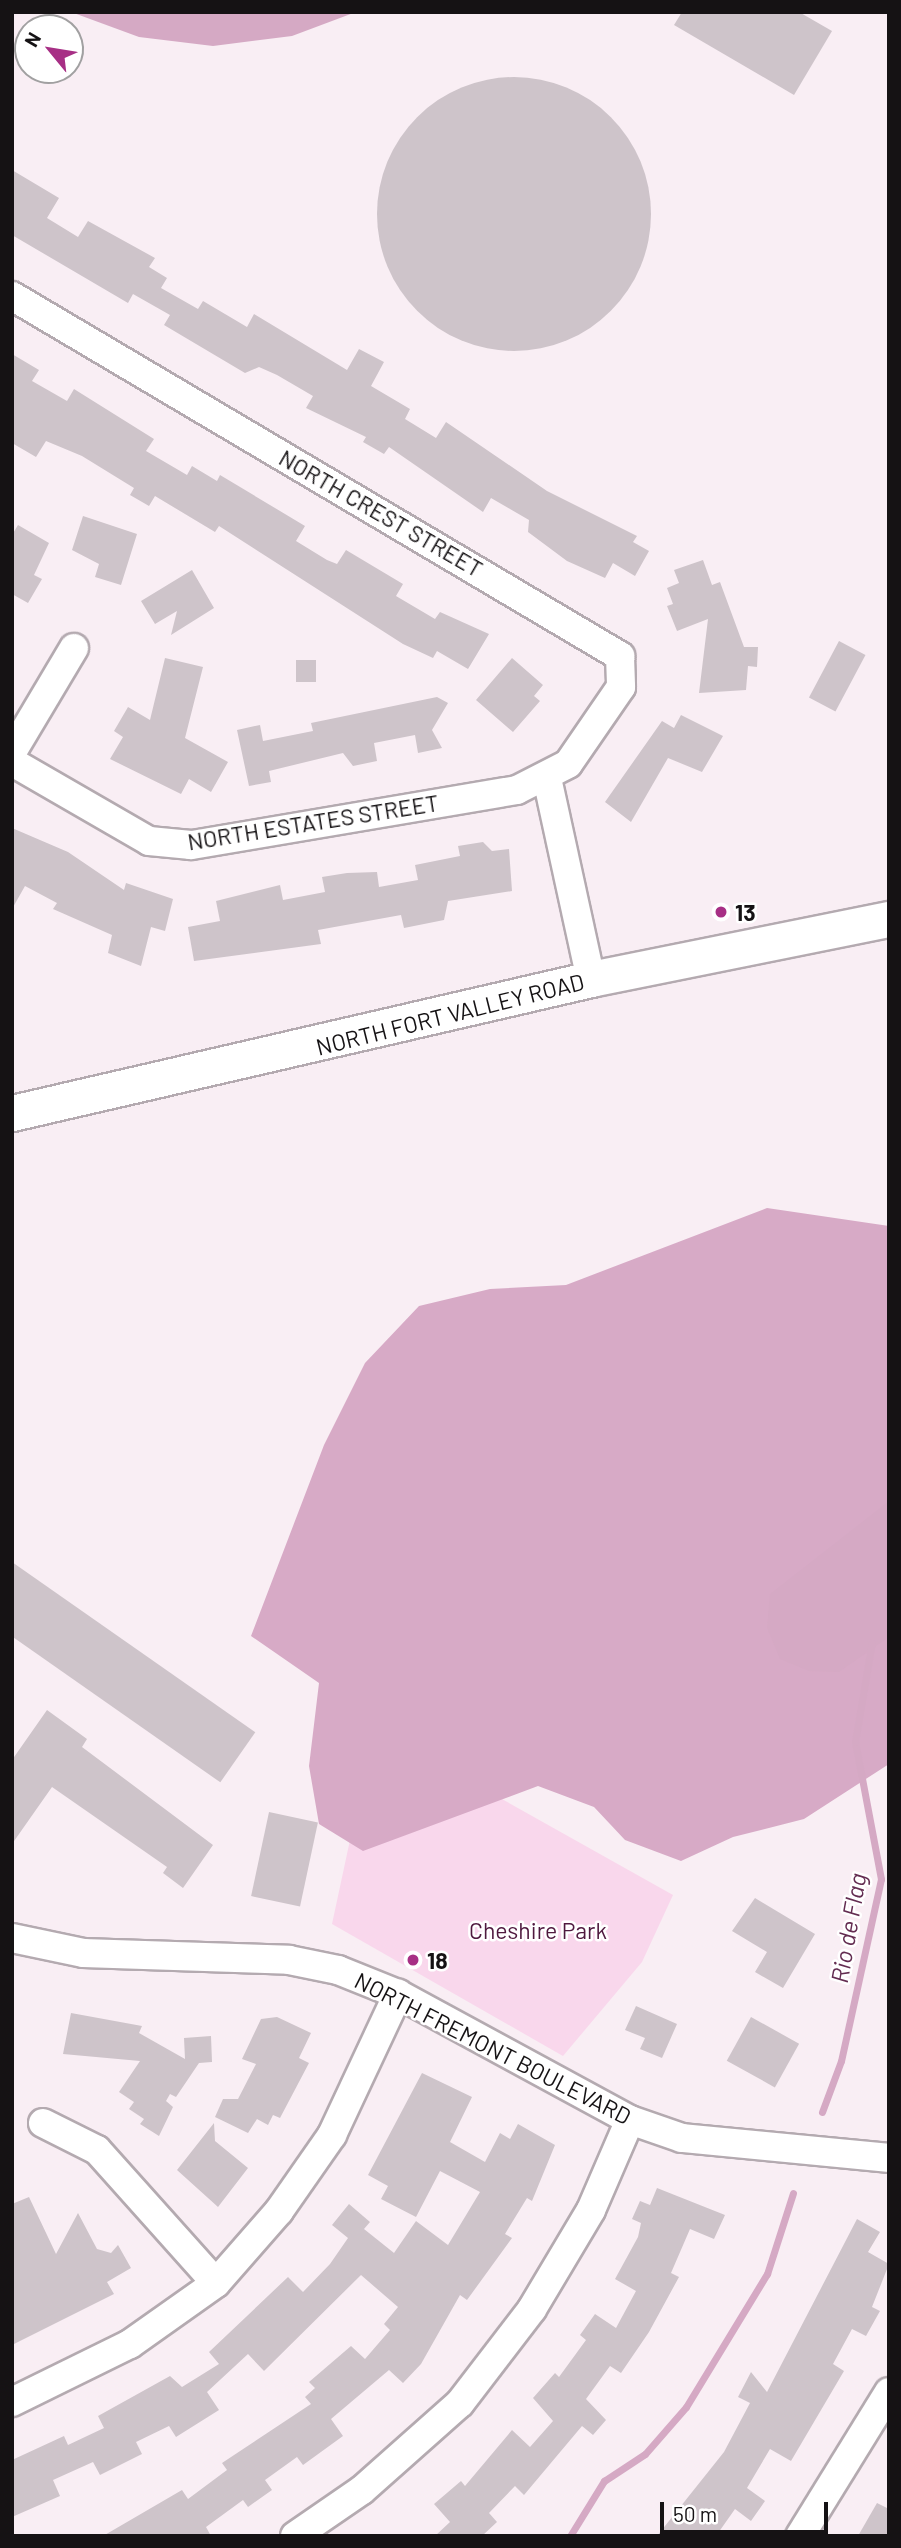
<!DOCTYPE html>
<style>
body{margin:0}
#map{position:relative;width:901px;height:2548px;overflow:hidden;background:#f9eef4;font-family:Barlow,sans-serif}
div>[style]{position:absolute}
.green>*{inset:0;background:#f9d7ec}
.forest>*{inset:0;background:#d7aac6}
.water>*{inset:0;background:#d5a9c4}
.stream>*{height:7px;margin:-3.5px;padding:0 3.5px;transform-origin:3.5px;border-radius:3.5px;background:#d5a9c4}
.building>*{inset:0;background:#cec4ca;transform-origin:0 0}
.round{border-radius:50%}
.roads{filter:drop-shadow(2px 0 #b4aab0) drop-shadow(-2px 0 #b4aab0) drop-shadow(0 2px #b4aab0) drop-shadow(0 -2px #b4aab0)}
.minor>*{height:28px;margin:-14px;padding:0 14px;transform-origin:14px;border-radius:14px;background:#fff}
.major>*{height:35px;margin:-17.5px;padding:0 17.5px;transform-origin:17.5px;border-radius:17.5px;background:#fff}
.dots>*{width:19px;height:19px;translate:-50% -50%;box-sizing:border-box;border:4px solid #fff;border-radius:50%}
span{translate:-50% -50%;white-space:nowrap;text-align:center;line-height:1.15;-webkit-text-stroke:5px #fff;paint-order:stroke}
.street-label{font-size:23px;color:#151214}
.poi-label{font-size:23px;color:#151214;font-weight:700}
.left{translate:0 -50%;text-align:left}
.park-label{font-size:23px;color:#4f193f}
.water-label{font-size:24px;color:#632c51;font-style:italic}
.frame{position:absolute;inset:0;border:14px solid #151214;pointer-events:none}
.north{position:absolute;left:14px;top:14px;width:70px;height:70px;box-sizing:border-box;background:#fff;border:2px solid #a1a0a1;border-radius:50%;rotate:300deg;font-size:19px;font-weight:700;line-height:28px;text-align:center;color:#151214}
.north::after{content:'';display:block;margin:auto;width:24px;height:32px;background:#a72f85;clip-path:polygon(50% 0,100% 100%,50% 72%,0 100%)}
.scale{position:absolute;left:660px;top:2502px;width:168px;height:32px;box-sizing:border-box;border:4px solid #151214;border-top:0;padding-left:9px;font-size:21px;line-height:24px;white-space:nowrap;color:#151214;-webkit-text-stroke:5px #fff;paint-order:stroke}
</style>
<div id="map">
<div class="green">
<div style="clip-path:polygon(402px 1743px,673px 1895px,642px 1962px,563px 2056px,332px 1924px,350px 1840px)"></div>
</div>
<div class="forest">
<div style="clip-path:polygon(767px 1208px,889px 1226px,889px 1764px,804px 1819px,733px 1837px,681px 1861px,625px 1840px,594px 1807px,538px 1786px,363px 1851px,319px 1824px,309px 1766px,319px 1683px,251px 1636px,324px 1445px,365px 1363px,419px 1306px,490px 1289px,566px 1285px)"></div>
</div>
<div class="water">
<div style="clip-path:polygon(71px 12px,356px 12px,292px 36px,213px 46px,139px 37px)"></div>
<div style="clip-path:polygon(889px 1501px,889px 1637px,839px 1672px,809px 1671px,780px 1659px,767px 1628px,770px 1594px)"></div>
</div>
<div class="stream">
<div style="left:822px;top:2112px;width:54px;rotate:-69.6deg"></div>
<div style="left:841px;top:2061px;width:186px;rotate:-77.6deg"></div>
<div style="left:881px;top:1879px;width:139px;rotate:-100.7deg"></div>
<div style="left:855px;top:1742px;width:101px;rotate:-80.4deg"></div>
<div style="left:570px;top:2536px;width:65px;rotate:-58.3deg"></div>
<div style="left:604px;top:2481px;width:49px;rotate:-33.4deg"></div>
<div style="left:645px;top:2454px;width:62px;rotate:-48.9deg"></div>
<div style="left:686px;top:2407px;width:156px;rotate:-58.7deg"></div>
<div style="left:767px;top:2274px;width:85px;rotate:-72.2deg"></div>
</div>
<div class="building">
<div style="clip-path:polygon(682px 12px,799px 12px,832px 31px,794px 95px,674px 25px)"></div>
<div class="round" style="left:377px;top:77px;width:274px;height:274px"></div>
<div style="clip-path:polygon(12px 170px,59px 198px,47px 218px,78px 237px,88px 221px,155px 258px,149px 267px,167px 278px,161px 288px,198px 309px,203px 301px,247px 327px,254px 314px,347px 370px,359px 349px,384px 362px,371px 386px,410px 409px,405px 419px,436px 438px,446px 422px,547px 491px,637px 536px,633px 542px,649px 551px,635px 576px,613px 563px,605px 578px,567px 561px,528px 532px,529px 520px,491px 498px,483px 512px,389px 447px,384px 454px,363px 442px,366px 437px,306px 408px,313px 396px,277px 375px,259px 367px,245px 373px,164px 325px,170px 315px,133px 294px,128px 303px,12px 235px)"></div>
<div style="clip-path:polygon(12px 354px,39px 370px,32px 381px,67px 401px,74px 389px,154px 439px,146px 451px,187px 475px,192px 466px,217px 481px,220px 475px,305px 526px,296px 541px,327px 560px,337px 564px,346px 550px,403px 584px,396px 596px,435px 619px,440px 612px,489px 634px,468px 669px,437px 651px,433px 658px,403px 644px,219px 526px,215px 532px,155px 496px,149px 506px,130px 495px,134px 488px,82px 456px,46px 441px,36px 457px,12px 443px)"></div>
<div style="clip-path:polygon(83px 516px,137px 534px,121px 585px,95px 577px,99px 564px,72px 550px)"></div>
<div style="clip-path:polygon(18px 525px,49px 543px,34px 575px,42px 579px,28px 603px,12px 594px,12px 535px)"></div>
<div style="clip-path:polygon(703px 560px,712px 585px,720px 582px,744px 647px,758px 647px,757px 667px,748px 666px,746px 690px,699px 693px,708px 619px,677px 631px,667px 606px,673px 604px,667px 588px,679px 583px,674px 570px)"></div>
<div style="clip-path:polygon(192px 570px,214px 608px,171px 635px,177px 611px,155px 624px,141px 601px)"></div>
<div style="left:839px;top:641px;width:30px;height:64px;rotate:28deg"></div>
<div style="clip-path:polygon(165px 658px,203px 667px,185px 738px,228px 762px,211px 792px,189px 779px,181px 794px,110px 759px,123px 737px,114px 731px,128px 707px,150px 720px)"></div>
<div style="clip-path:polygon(512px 658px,543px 685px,534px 696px,540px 701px,513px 732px,476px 700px)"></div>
<div style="left:296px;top:660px;width:20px;height:22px"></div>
<div style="clip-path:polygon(437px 697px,448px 703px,432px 730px,442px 748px,418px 753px,415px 735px,374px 743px,377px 761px,353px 766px,343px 753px,269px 771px,271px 782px,249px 786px,237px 730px,260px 725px,263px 741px,313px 731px,311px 723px)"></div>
<div style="clip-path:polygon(681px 715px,723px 736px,702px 772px,668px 758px,631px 822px,605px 802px,662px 721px,674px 728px)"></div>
<div style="clip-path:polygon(12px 828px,68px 852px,124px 890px,126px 883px,173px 899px,165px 931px,151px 927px,141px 966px,108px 953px,112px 935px,53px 909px,57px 903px,25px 886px,12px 909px)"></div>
<div style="clip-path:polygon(483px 842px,492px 851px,509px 849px,512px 891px,448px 901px,444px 920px,404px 928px,401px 915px,318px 930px,321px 944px,194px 961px,188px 927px,220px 921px,216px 901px,280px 885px,283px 900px,325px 892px,322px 877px,347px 873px,377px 872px,379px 887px,418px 880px,415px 865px,460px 856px,458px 846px)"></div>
<div style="left:12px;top:1562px;width:297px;height:61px;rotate:35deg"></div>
<div style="clip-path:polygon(47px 1710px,87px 1739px,82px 1747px,213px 1845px,183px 1888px,163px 1873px,167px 1867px,52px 1787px,12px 1844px,12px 1760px)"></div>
<div style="left:269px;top:1812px;width:50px;height:86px;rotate:12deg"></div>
<div style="clip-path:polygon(755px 1898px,815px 1934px,783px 1988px,755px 1972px,767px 1952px,732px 1931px)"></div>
<div style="clip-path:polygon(636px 2006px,677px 2024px,662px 2058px,640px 2049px,645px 2038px,625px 2030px)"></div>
<div style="clip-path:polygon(71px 2013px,142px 2026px,139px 2033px,185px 2059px,184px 2038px,211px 2036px,212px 2062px,199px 2063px,176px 2097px,170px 2094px,166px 2101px,173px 2107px,159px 2136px,140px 2124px,144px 2119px,129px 2109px,134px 2102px,119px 2092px,140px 2061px,63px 2054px)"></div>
<div style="clip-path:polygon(277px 2017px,311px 2033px,299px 2058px,309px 2063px,280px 2118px,273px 2115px,268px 2125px,257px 2119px,248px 2133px,215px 2117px,223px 2099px,238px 2099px,256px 2064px,242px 2059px,261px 2019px)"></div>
<div style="left:751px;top:2017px;width:55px;height:50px;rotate:29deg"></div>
<div style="clip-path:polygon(422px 2073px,472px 2097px,450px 2142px,485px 2162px,500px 2133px,510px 2139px,518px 2124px,555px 2145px,532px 2201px,527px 2198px,505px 2234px,512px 2238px,467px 2300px,460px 2295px,421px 2364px,403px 2383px,389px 2370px,331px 2419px,343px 2436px,303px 2465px,297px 2457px,265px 2480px,272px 2490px,248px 2507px,243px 2500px,206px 2527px,211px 2536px,103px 2536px,182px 2490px,188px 2499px,227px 2470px,222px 2463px,311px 2404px,305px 2397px,315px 2388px,309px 2382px,351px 2346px,365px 2359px,390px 2330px,384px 2324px,398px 2307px,361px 2275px,264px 2371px,248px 2354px,207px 2392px,219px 2410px,176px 2437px,169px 2426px,136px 2442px,142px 2454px,100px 2475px,93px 2462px,53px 2480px,60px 2496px,12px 2517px,12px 2460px,64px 2436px,68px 2445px,104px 2428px,98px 2416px,170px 2376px,182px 2387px,219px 2364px,209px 2352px,288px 2277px,303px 2292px,330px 2264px,348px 2238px,332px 2225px,349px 2204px,370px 2222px,364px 2229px,394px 2253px,416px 2221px,448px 2245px,480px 2192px,440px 2171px,416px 2217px,381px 2199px,388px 2186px,368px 2175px)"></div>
<div style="clip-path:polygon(214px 2123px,215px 2141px,248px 2168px,218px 2207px,177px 2170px)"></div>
<div style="clip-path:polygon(657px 2188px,725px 2215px,714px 2239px,690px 2229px,671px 2273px,679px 2277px,649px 2332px,621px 2373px,610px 2366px,586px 2399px,606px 2420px,593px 2435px,582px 2426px,524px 2495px,515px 2486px,489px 2513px,497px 2522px,482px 2536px,435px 2536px,450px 2522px,434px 2504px,461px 2481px,465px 2486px,512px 2430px,530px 2447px,553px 2421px,533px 2398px,555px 2373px,559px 2377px,586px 2340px,580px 2335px,595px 2314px,616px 2328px,636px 2291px,615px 2279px,638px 2237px,641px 2223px,632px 2219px,640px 2201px,650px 2205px)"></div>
<div style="clip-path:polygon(29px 2197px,56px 2254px,78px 2213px,97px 2249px,111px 2253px,118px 2245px,131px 2268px,107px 2282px,114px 2294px,12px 2345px,12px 2204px)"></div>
<div style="clip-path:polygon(857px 2219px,880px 2232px,868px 2252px,889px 2264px,872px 2307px,880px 2311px,866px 2336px,852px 2329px,833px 2364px,844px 2371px,791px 2461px,770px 2449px,747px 2488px,765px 2501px,751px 2521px,735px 2509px,716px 2536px,657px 2536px,724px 2452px,750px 2403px,738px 2397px,751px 2372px,767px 2392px)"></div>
<div style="clip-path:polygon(877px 2503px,889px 2509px,889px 2536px,858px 2536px)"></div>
</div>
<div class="roads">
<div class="minor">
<div style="left:12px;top:296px;width:707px;rotate:30.63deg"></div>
<div style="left:620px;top:656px;width:31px;rotate:88deg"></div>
<div style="left:621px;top:687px;width:93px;rotate:124.5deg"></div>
<div style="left:568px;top:764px;width:57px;rotate:153deg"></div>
<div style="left:517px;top:790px;width:331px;rotate:170.4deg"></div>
<div style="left:191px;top:845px;width:42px;rotate:-174.6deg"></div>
<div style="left:149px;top:841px;width:158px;rotate:-150deg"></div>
<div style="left:12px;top:752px;width:121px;rotate:-59.2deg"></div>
<div style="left:547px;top:778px;width:206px;rotate:77.7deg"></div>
<div style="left:12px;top:1938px;width:73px;rotate:11.9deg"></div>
<div style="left:83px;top:1953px;width:206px;rotate:1.9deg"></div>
<div style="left:289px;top:1960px;width:50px;rotate:11.5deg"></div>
<div style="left:338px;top:1970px;width:65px;rotate:21.8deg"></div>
<div style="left:398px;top:1994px;width:264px;rotate:28.5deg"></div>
<div style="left:630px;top:2120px;width:55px;rotate:19.1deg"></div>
<div style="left:682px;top:2138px;width:208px;rotate:5.5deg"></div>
<div style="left:43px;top:2123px;width:60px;rotate:26.6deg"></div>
<div style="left:97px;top:2150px;width:178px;rotate:48.2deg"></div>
<div style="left:12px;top:2402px;width:131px;rotate:-26.2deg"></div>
<div style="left:130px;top:2344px;width:105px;rotate:-35.3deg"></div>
<div style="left:216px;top:2283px;width:96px;rotate:-48.8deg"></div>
<div style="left:279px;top:2211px;width:93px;rotate:-55.1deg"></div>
<div style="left:332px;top:2135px;width:156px;rotate:-64.9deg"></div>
<div style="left:295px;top:2536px;width:81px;rotate:-34.5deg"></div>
<div style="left:362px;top:2490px;width:131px;rotate:-41.6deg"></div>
<div style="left:460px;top:2403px;width:118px;rotate:-52.5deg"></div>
<div style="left:532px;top:2309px;width:115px;rotate:-59.2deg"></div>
<div style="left:591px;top:2210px;width:98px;rotate:-66.6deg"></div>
<div style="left:800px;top:2536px;width:169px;rotate:-58.3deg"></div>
</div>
<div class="major">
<div style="left:12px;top:1113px;width:594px;rotate:-13.03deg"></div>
<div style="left:591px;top:979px;width:304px;rotate:-11.4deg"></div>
</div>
</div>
<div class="dots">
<div style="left:721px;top:912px;background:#a72f85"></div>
<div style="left:413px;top:1960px;background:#a72f85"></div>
</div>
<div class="street-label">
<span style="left:381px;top:513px;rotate:30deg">NORTH CREST STREET</span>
<span style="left:313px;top:822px;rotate:-9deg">NORTH ESTATES STREET</span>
<span style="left:450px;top:1014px;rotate:-14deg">NORTH FORT VALLEY ROAD</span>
<span style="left:493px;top:2048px;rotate:27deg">NORTH FREMONT BOULEVARD</span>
</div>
<div class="poi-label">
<span class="left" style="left:735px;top:912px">13</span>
<span class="left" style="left:427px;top:1960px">18</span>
</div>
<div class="park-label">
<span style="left:538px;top:1930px">Cheshire Park</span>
</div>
<div class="water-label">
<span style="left:848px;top:1928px;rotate:-80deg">Rio de Flag</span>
</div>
<div class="frame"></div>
<div class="north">N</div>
<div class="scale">50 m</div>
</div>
